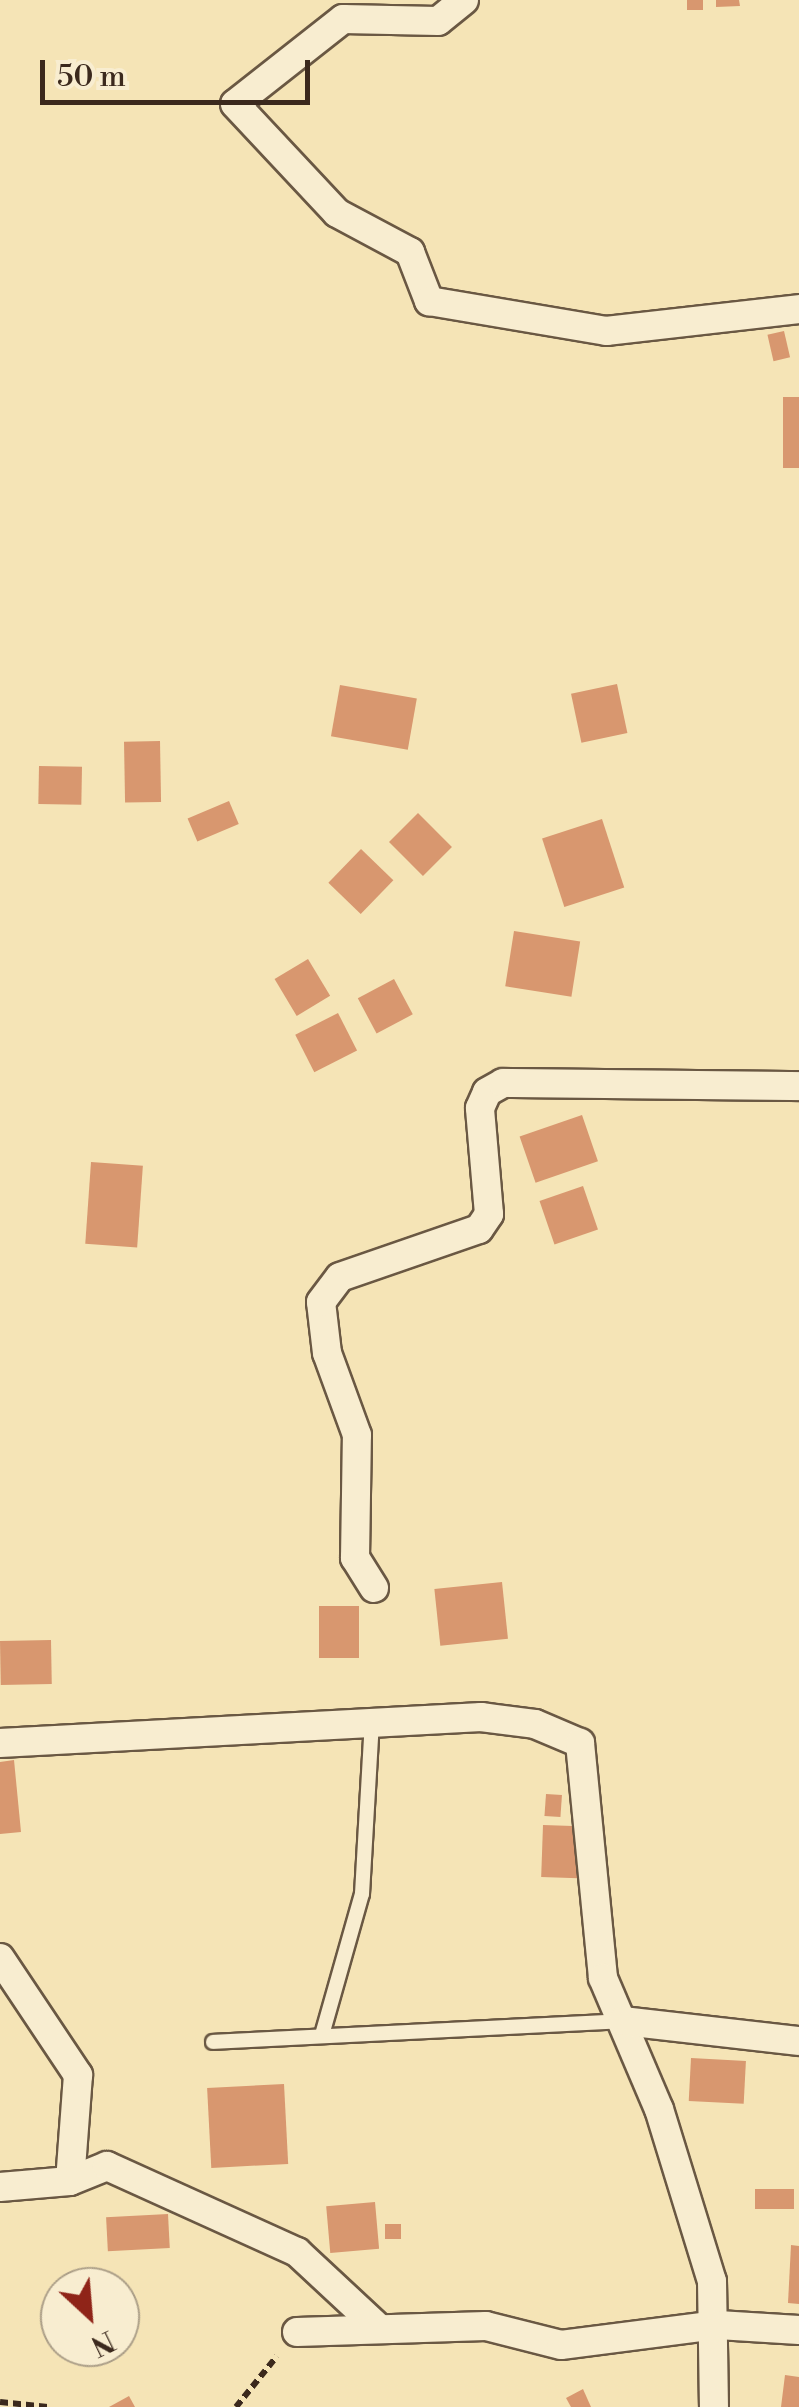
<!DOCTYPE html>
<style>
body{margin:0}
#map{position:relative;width:799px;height:2407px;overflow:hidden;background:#f5e4b6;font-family:"Libre Bodoni",serif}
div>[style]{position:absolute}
.building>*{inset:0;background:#d8976f;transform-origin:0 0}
.path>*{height:6px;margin-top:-3px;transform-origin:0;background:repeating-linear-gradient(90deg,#3b291d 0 8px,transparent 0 13px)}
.roads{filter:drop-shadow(2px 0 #6a5843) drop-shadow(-2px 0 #6a5843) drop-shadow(0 2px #6a5843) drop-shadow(0 -2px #6a5843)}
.lane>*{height:14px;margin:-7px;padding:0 7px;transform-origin:7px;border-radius:7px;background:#f8edd0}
.street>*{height:28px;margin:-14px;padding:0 14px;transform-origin:14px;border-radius:14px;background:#f8edd0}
span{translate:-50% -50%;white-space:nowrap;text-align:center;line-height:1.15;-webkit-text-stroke:8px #f8edd0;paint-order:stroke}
.north{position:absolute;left:40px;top:2267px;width:100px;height:100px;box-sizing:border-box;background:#f8edd0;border:2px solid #ac9f88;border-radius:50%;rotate:154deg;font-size:28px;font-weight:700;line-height:40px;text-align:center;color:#3b291d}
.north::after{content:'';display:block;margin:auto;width:35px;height:45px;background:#8f2418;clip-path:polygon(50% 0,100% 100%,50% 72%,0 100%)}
.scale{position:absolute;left:40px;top:60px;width:270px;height:45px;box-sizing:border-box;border:5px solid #3b291d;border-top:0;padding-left:12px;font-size:30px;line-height:35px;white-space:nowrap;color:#3b291d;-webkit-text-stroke:8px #f8edd0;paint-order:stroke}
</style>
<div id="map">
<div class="building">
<div style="left:687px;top:0;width:16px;height:10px"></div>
<div style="clip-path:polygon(716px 0,739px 0,740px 6px,716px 7px)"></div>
<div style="left:784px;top:331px;width:27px;height:17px;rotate:77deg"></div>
<div style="left:783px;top:397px;width:16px;height:71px"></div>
<div style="left:617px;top:684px;width:50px;height:47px;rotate:78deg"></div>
<div style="left:340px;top:685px;width:78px;height:52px;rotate:10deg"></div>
<div style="left:160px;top:741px;width:61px;height:36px;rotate:89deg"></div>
<div style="left:39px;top:766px;width:43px;height:38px;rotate:1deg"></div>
<div style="left:229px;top:801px;width:25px;height:45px;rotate:67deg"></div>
<div style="left:418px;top:813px;width:48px;height:41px;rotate:45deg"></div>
<div style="left:602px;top:819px;width:72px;height:63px;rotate:72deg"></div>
<div style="left:361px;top:849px;width:45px;height:47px;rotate:44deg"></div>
<div style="left:514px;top:931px;width:67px;height:56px;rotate:9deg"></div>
<div style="left:308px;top:959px;width:43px;height:39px;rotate:59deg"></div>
<div style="left:394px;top:979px;width:40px;height:41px;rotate:62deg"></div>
<div style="left:338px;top:1013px;width:42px;height:48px;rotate:63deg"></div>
<div style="left:582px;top:1115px;width:49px;height:66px;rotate:71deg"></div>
<div style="left:91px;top:1162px;width:52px;height:82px;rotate:4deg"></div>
<div style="left:583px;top:1186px;width:46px;height:46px;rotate:71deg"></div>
<div style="left:502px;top:1582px;width:57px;height:68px;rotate:84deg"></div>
<div style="left:319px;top:1606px;width:40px;height:52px"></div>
<div style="left:51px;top:1640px;width:44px;height:51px;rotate:89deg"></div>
<div style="clip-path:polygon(14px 1760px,21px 1832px,0 1834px,0 1762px)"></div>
<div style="left:546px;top:1794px;width:16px;height:22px;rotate:4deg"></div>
<div style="left:543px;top:1825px;width:37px;height:52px;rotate:2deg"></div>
<div style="left:691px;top:2058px;width:55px;height:43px;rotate:3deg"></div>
<div style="left:284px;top:2084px;width:80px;height:77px;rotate:87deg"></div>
<div style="left:755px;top:2189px;width:39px;height:20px"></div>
<div style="left:375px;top:2202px;width:47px;height:49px;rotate:85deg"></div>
<div style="left:168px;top:2214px;width:34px;height:62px;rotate:87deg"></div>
<div style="left:401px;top:2224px;width:15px;height:16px;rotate:90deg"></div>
<div style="clip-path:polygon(791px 2245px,799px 2246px,799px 2304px,788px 2303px)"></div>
<div style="clip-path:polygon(785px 2375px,799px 2377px,799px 2407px,781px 2407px)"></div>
<div style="clip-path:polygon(583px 2389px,591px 2407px,571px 2407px,566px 2398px)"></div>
<div style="clip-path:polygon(129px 2396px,135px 2407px,109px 2407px)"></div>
</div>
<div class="path">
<div style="left:0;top:2402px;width:48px;rotate:5.9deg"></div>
<div style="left:236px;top:2407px;width:65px;rotate:-51.2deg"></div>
</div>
<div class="roads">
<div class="lane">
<div style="left:322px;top:2035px;width:147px;rotate:-74.2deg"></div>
<div style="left:362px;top:1894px;width:172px;rotate:-86.7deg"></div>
<div style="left:213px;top:2042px;width:411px;rotate:-2.9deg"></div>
</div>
<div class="street">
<div style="left:464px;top:0;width:33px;rotate:141deg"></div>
<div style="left:438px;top:21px;width:95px;rotate:-178.8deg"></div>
<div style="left:343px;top:19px;width:137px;rotate:141.8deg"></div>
<div style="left:235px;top:104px;width:149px;rotate:46.9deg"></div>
<div style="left:337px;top:213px;width:83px;rotate:28.1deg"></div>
<div style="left:410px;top:252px;width:53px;rotate:68.8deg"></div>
<div style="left:429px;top:301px;width:180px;rotate:9.6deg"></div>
<div style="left:606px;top:331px;width:194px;rotate:-6.5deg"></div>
<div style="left:374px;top:1588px;width:36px;rotate:-122deg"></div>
<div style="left:355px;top:1558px;width:123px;rotate:-89.1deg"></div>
<div style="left:357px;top:1435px;width:87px;rotate:-110.1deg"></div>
<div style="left:327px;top:1353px;width:51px;rotate:-96.7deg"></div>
<div style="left:321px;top:1302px;width:31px;rotate:-53deg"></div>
<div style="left:340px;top:1277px;width:147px;rotate:-19.1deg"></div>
<div style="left:479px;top:1229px;width:18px;rotate:-56deg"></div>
<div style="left:489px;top:1214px;width:106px;rotate:-94.9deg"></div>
<div style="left:480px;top:1108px;width:17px;rotate:-66deg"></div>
<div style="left:487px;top:1092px;width:18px;rotate:-29deg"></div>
<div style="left:503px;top:1083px;width:296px;rotate:0.6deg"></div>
<div style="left:0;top:1743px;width:482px;rotate:-3.1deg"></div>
<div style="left:481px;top:1717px;width:54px;rotate:7.4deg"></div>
<div style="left:535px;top:1724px;width:49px;rotate:22.9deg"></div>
<div style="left:580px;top:1743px;width:236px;rotate:84.4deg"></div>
<div style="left:603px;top:1978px;width:142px;rotate:66.9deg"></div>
<div style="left:659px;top:2109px;width:180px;rotate:72.9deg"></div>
<div style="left:712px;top:2281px;width:126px;rotate:89.1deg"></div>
<div style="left:0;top:1958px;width:141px;rotate:56.3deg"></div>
<div style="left:78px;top:2075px;width:106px;rotate:94.3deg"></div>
<div style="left:623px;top:2021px;width:177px;rotate:6.5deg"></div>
<div style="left:0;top:2187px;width:70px;rotate:-4.9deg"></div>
<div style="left:70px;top:2181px;width:40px;rotate:-22deg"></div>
<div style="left:107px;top:2166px;width:209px;rotate:24.4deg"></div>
<div style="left:297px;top:2252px;width:113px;rotate:42.9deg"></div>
<div style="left:297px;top:2332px;width:189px;rotate:-1.8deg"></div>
<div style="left:486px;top:2326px;width:77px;rotate:14.2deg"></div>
<div style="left:561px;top:2345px;width:158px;rotate:-7.3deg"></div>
<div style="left:718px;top:2325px;width:81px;rotate:3.5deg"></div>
</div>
</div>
<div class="north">N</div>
<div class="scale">50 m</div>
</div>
